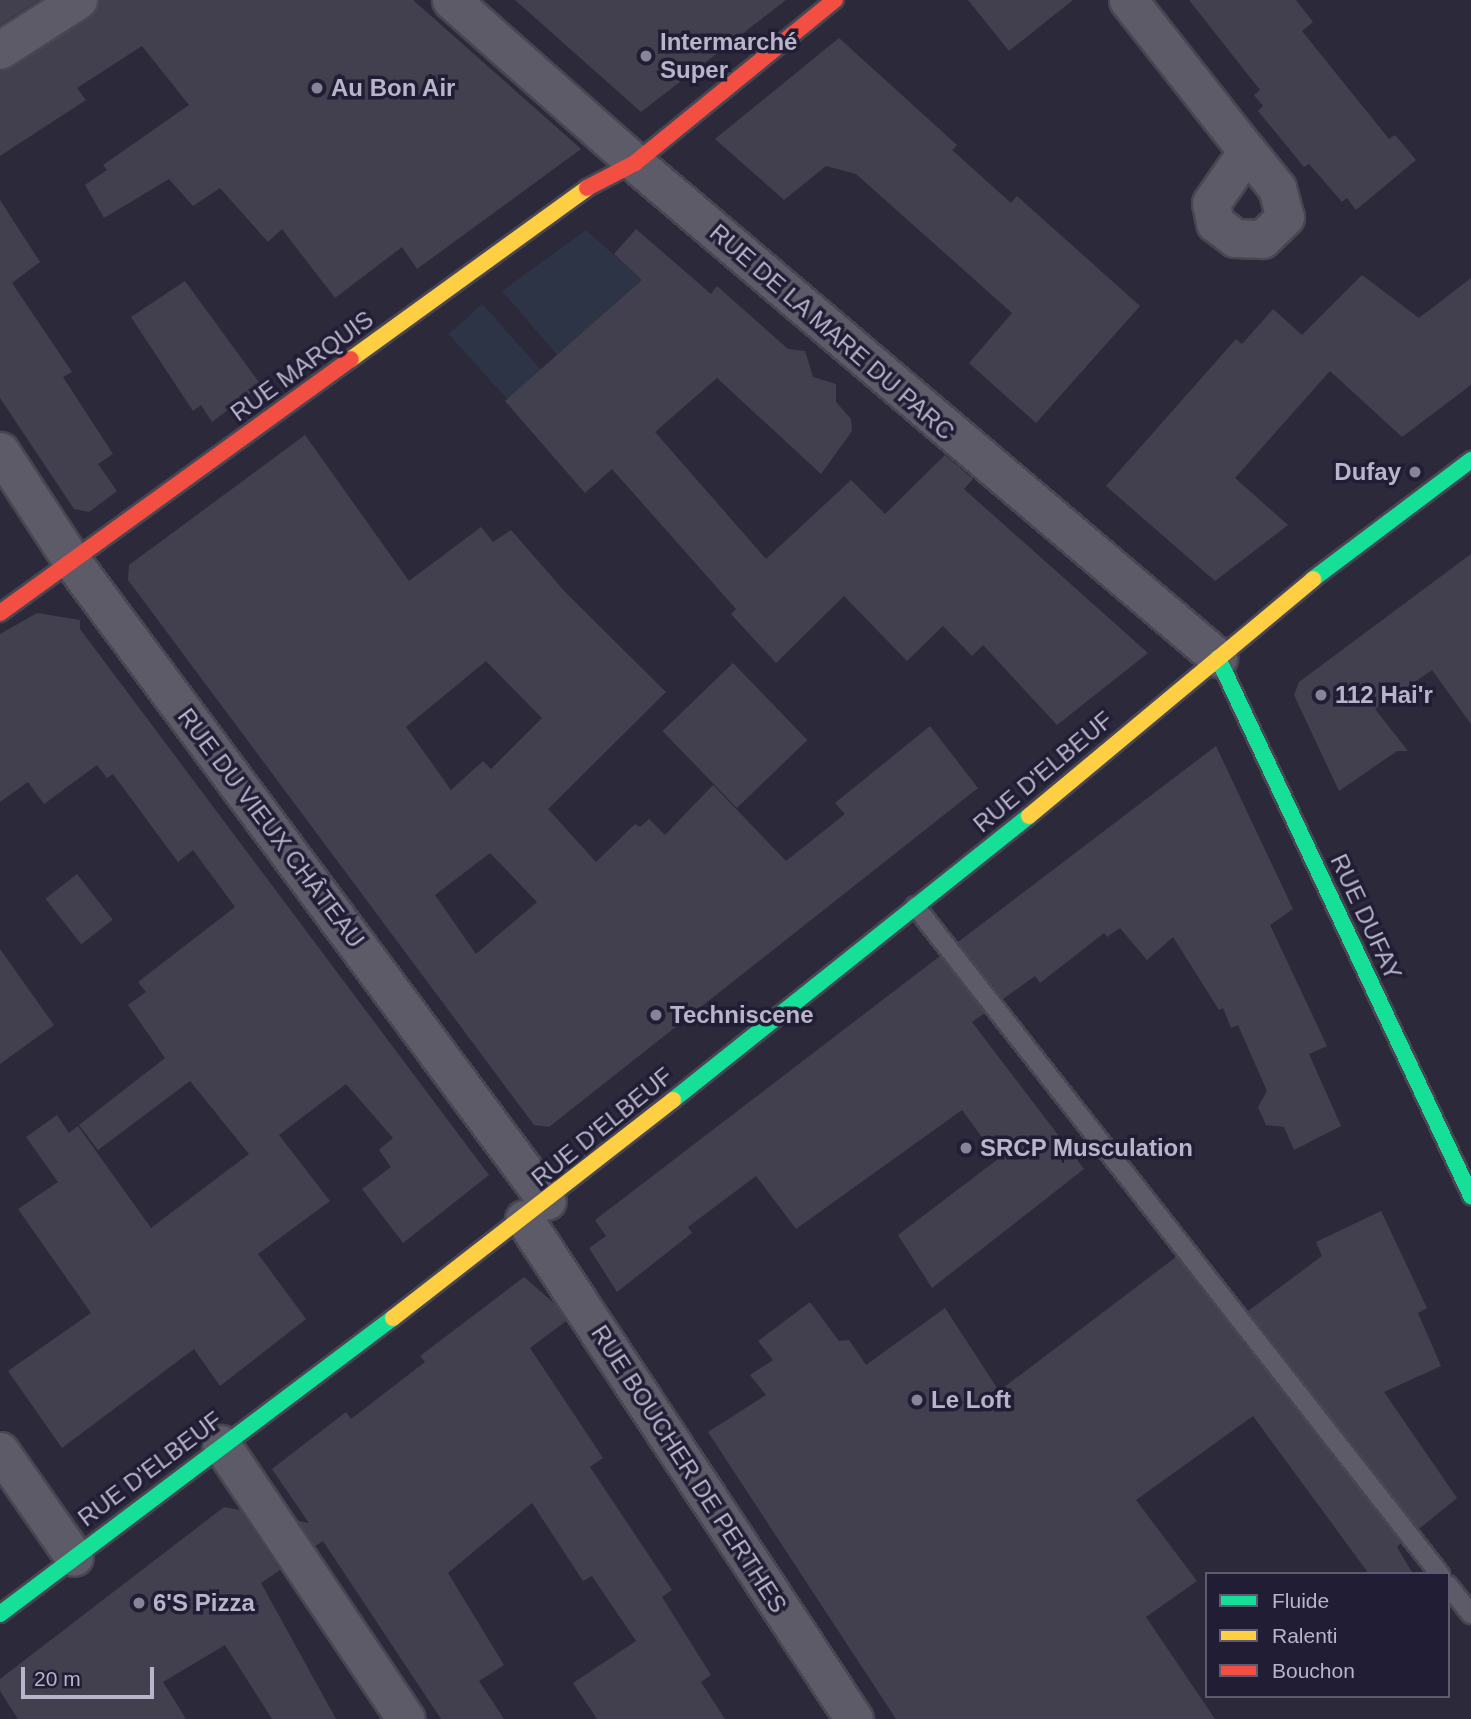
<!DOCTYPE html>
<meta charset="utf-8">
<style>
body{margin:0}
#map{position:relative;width:1471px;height:1719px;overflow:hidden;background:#2c2a3a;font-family:Arial,sans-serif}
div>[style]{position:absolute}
.green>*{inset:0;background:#2d3446;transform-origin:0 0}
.building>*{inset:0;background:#42404e;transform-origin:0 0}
.roads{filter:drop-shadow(2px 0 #484653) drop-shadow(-2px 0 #484653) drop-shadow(0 2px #484653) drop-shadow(0 -2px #484653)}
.lane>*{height:18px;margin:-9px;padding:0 9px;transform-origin:9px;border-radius:9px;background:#5c5b67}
.street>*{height:37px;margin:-18.5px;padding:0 18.5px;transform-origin:18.5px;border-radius:18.5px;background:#5c5b67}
.fast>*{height:16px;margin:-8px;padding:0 8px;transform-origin:8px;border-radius:8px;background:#16e098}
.slow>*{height:16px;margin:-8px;padding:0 8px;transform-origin:8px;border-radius:8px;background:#ffcf43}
.jam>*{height:16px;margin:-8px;padding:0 8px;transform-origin:8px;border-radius:8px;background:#f24e42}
.dots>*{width:19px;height:19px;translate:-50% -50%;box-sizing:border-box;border:4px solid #201d35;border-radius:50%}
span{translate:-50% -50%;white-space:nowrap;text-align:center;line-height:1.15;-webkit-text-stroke:7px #201d35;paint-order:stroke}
.poi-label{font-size:24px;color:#b8b5ca;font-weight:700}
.left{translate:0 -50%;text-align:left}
.right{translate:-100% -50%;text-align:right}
.street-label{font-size:24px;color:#b8b5ca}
.legend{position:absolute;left:1205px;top:1572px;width:245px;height:126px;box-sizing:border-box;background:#201d35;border:2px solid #5d5a71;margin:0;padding:9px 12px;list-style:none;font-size:21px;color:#b8b5ca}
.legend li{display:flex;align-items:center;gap:14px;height:35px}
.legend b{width:35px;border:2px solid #5d5a71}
.scale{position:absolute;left:21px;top:1667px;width:133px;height:32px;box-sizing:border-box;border:4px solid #b8b5ca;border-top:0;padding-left:9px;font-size:21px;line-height:24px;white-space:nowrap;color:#b8b5ca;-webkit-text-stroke:5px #201d35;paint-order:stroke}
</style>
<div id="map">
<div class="green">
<div style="clip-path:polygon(586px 230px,642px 280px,558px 356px,502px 291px)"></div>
<div style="left:482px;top:304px;width:89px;height:45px;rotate:48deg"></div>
</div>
<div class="building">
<div style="clip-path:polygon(0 0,39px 0,0 25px)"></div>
<div style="clip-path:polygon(99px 0,413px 0,581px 149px,417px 269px,402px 247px,335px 298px,282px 229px,268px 242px,220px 188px,193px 206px,169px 179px,104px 218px,85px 185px,107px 170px,103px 165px,189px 105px,142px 46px,77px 88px,86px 100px,0 156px,0 71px,89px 18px)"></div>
<div style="clip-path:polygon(515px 0,786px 0,641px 112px)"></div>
<div style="clip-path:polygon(968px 0,1073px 0,1009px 51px)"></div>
<div style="clip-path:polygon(1189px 0,1296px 0,1313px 22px,1302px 31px,1389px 139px,1395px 135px,1416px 160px,1356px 210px,1347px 198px,1342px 202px,1309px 164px,1304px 167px,1258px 111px,1263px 106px,1254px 95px,1260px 90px)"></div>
<div style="clip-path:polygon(839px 38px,957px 145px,952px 150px,1011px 203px,1017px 196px,1140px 306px,1036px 423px,969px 363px,1012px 313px,856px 174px,826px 166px,784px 200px,715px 139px)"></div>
<div style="clip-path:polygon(0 200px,40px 262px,12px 283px,72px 372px,63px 377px,113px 454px,98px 464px,117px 491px,89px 512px,74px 509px,0 398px)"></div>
<div style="clip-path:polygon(636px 229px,711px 294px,717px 286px,788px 349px,805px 351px,813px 377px,836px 384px,836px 402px,851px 419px,852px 431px,821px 474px,717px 378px,655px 432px,766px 559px,851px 480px,885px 514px,945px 455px,973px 479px,964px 489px,1148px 653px,1057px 725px,983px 645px,972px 656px,943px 626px,907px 661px,844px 596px,776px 663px,731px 614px,736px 609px,612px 469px,585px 493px,505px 401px,642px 280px,614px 254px)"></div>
<div style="clip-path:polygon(1362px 275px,1419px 318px,1471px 278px,1471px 385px,1402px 437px,1330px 371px,1235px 478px,1288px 525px,1215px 581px,1106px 486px,1236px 339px,1242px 344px,1273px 309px,1302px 335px)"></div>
<div style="clip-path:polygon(185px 281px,261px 385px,212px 422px,201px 405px,193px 411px,131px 317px)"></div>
<div style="clip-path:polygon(evenodd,305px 435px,409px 581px,481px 527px,493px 542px,511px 530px,566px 593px,666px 692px,548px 809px,596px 862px,635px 824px,640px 827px,649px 819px,665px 835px,713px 785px,786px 861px,845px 814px,835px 803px,930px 726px,978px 788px,549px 1127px,534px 1125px,128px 580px,129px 565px,305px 435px,486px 661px,542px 718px,491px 769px,483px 761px,451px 790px,406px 727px,486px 661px,305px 435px,490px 853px,537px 902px,476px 954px,435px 895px,490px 853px)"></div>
<div style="clip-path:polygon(1471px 554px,1471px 724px,1432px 670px,1375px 709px,1408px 751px,1397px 751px,1339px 791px,1294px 695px,1299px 682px)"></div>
<div style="clip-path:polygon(37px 613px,80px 620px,80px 629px,489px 1175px,403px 1243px,362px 1189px,391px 1167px,379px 1150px,393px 1138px,346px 1084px,279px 1135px,330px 1201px,258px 1254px,306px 1319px,220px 1386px,194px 1349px,62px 1448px,8px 1371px,91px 1313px,18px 1209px,58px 1182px,26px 1137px,57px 1115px,69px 1133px,78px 1126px,151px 1228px,249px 1154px,190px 1081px,98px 1150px,79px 1125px,165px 1058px,128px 1005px,146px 992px,138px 982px,235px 907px,193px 850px,178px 862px,113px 774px,107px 778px,97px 765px,44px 804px,28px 782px,0 802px,0 634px)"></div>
<div style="left:733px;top:663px;width:107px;height:98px;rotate:46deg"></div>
<div style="clip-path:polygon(1216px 746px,1293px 909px,1270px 925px,1327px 1046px,1309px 1054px,1341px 1126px,1294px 1150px,1284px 1127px,1266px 1125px,1258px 1107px,1267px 1091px,1238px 1025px,1231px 1028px,1223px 1008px,1219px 1010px,1173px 937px,1147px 960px,1120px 928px,1107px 937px,1104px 933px,1040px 983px,1035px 976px,1003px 999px,958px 942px)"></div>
<div style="left:77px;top:874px;width:58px;height:40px;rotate:52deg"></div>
<div style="clip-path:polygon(0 949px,54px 1025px,0 1064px)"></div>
<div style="clip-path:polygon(940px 956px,985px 1013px,972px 1022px,1084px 1169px,932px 1288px,898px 1235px,998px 1159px,962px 1110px,796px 1229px,756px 1176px,688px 1227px,692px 1233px,617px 1292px,589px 1248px,606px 1236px,595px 1220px)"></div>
<div style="clip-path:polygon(1381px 1211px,1427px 1308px,1418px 1313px,1441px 1366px,1384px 1392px,1457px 1498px,1419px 1529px,1248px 1311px,1322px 1256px,1316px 1242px)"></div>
<div style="clip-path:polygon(1176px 1257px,1401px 1543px,1397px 1547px,1413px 1574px,1369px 1574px,1253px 1416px,1136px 1500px,1197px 1581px,1146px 1617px,1215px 1719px,896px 1719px,708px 1432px,766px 1395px,750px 1375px,773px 1360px,758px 1341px,810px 1302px,839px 1341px,849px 1340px,866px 1365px,945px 1308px,999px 1391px)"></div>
<div style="clip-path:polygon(524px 1277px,555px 1304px,566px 1321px,530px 1348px,603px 1458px,590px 1467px,672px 1590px,662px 1597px,711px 1675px,701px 1682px,725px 1719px,597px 1719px,573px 1683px,636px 1641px,592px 1576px,583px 1581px,532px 1503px,448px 1573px,504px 1665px,479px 1681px,504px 1719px,441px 1719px,323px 1541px,315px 1546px,298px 1521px,309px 1523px,272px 1469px,346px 1412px,351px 1419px,425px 1362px,420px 1356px)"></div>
<div style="clip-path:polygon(224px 1507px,240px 1510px,280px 1570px,261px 1583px,336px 1719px,272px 1719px,225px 1645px,163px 1682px,186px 1719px,18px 1719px,0 1691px,0 1679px)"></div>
</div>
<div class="roads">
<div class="lane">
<div style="left:915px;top:906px;width:850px;rotate:51.84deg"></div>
<div style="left:1448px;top:1585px;width:37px;rotate:52deg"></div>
</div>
<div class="street">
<div style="left:451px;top:0;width:246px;rotate:41.5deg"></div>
<div style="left:635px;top:163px;width:765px;rotate:40.33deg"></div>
<div style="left:1128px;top:0;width:192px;rotate:51.8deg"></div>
<div style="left:1247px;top:151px;width:48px;rotate:51deg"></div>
<div style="left:1277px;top:188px;width:30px;rotate:75deg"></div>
<div style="left:1285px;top:217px;width:32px;rotate:136deg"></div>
<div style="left:1262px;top:239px;width:27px;rotate:-178deg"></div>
<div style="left:1235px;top:238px;width:25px;rotate:-143deg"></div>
<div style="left:1215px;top:223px;width:20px;rotate:-101deg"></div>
<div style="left:1211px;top:203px;width:63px;rotate:-55.3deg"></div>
<div style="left:0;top:50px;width:93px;rotate:-32.7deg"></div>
<div style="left:0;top:451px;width:130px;rotate:56.9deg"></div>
<div style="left:71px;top:560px;width:798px;rotate:53.4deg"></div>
<div style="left:524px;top:1219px;width:599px;rotate:56.58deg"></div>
<div style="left:221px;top:1444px;width:331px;rotate:56.1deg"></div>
<div style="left:0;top:1451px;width:129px;rotate:55.1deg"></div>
</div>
<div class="fast">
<div style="left:1313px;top:579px;width:198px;rotate:-37deg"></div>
<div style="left:1218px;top:658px;width:595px;rotate:64.81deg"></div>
<div style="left:673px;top:1100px;width:455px;rotate:-38.6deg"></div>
<div style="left:0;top:1614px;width:492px;rotate:-37deg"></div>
</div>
<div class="slow">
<div style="left:351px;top:359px;width:291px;rotate:-35.9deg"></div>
<div style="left:1029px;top:816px;width:370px;rotate:-39.8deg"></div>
<div style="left:393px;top:1318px;width:355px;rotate:-37.9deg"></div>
</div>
<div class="jam">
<div style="left:587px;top:188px;width:54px;rotate:-27.5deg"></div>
<div style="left:635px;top:163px;width:258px;rotate:-39.2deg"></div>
<div style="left:0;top:613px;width:433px;rotate:-35.9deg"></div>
</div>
</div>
<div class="dots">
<div style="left:646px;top:56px;background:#878498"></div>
<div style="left:317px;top:88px;background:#878498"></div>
<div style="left:1415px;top:472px;background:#878498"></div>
<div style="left:1321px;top:695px;background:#878498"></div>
<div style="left:656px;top:1015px;background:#878498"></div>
<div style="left:966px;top:1148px;background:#878498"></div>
<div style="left:917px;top:1400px;background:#878498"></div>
<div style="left:139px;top:1603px;background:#878498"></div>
</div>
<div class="poi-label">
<span class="left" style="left:660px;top:56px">Intermarché<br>Super</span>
<span class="left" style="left:331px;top:88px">Au Bon Air</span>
<span class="right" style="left:1401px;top:472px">Dufay</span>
<span class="left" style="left:1335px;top:695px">112 Hai'r</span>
<span class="left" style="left:670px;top:1015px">Techniscene</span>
<span class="left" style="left:980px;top:1148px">SRCP Musculation</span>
<span class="left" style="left:931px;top:1400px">Le Loft</span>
<span class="left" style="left:153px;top:1603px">6'S Pizza</span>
</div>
<div class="street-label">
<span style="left:832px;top:332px;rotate:41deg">RUE DE LA MARE DU PARC</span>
<span style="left:302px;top:366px;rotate:-36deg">RUE MARQUIS</span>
<span style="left:1043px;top:772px;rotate:-40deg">RUE D'ELBEUF</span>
<span style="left:271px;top:828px;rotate:53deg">RUE DU VIEUX CHÂTEAU</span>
<span style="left:1366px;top:917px;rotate:65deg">RUE DUFAY</span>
<span style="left:602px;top:1127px;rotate:-39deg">RUE D'ELBEUF</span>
<span style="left:150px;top:1469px;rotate:-37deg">RUE D'ELBEUF</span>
<span style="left:689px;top:1469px;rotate:57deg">RUE BOUCHER DE PERTHES</span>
</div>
<ul class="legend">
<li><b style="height:9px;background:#16e098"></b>Fluide</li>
<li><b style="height:9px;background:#ffcf43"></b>Ralenti</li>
<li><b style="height:9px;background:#f24e42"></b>Bouchon</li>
</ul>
<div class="scale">20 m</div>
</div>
